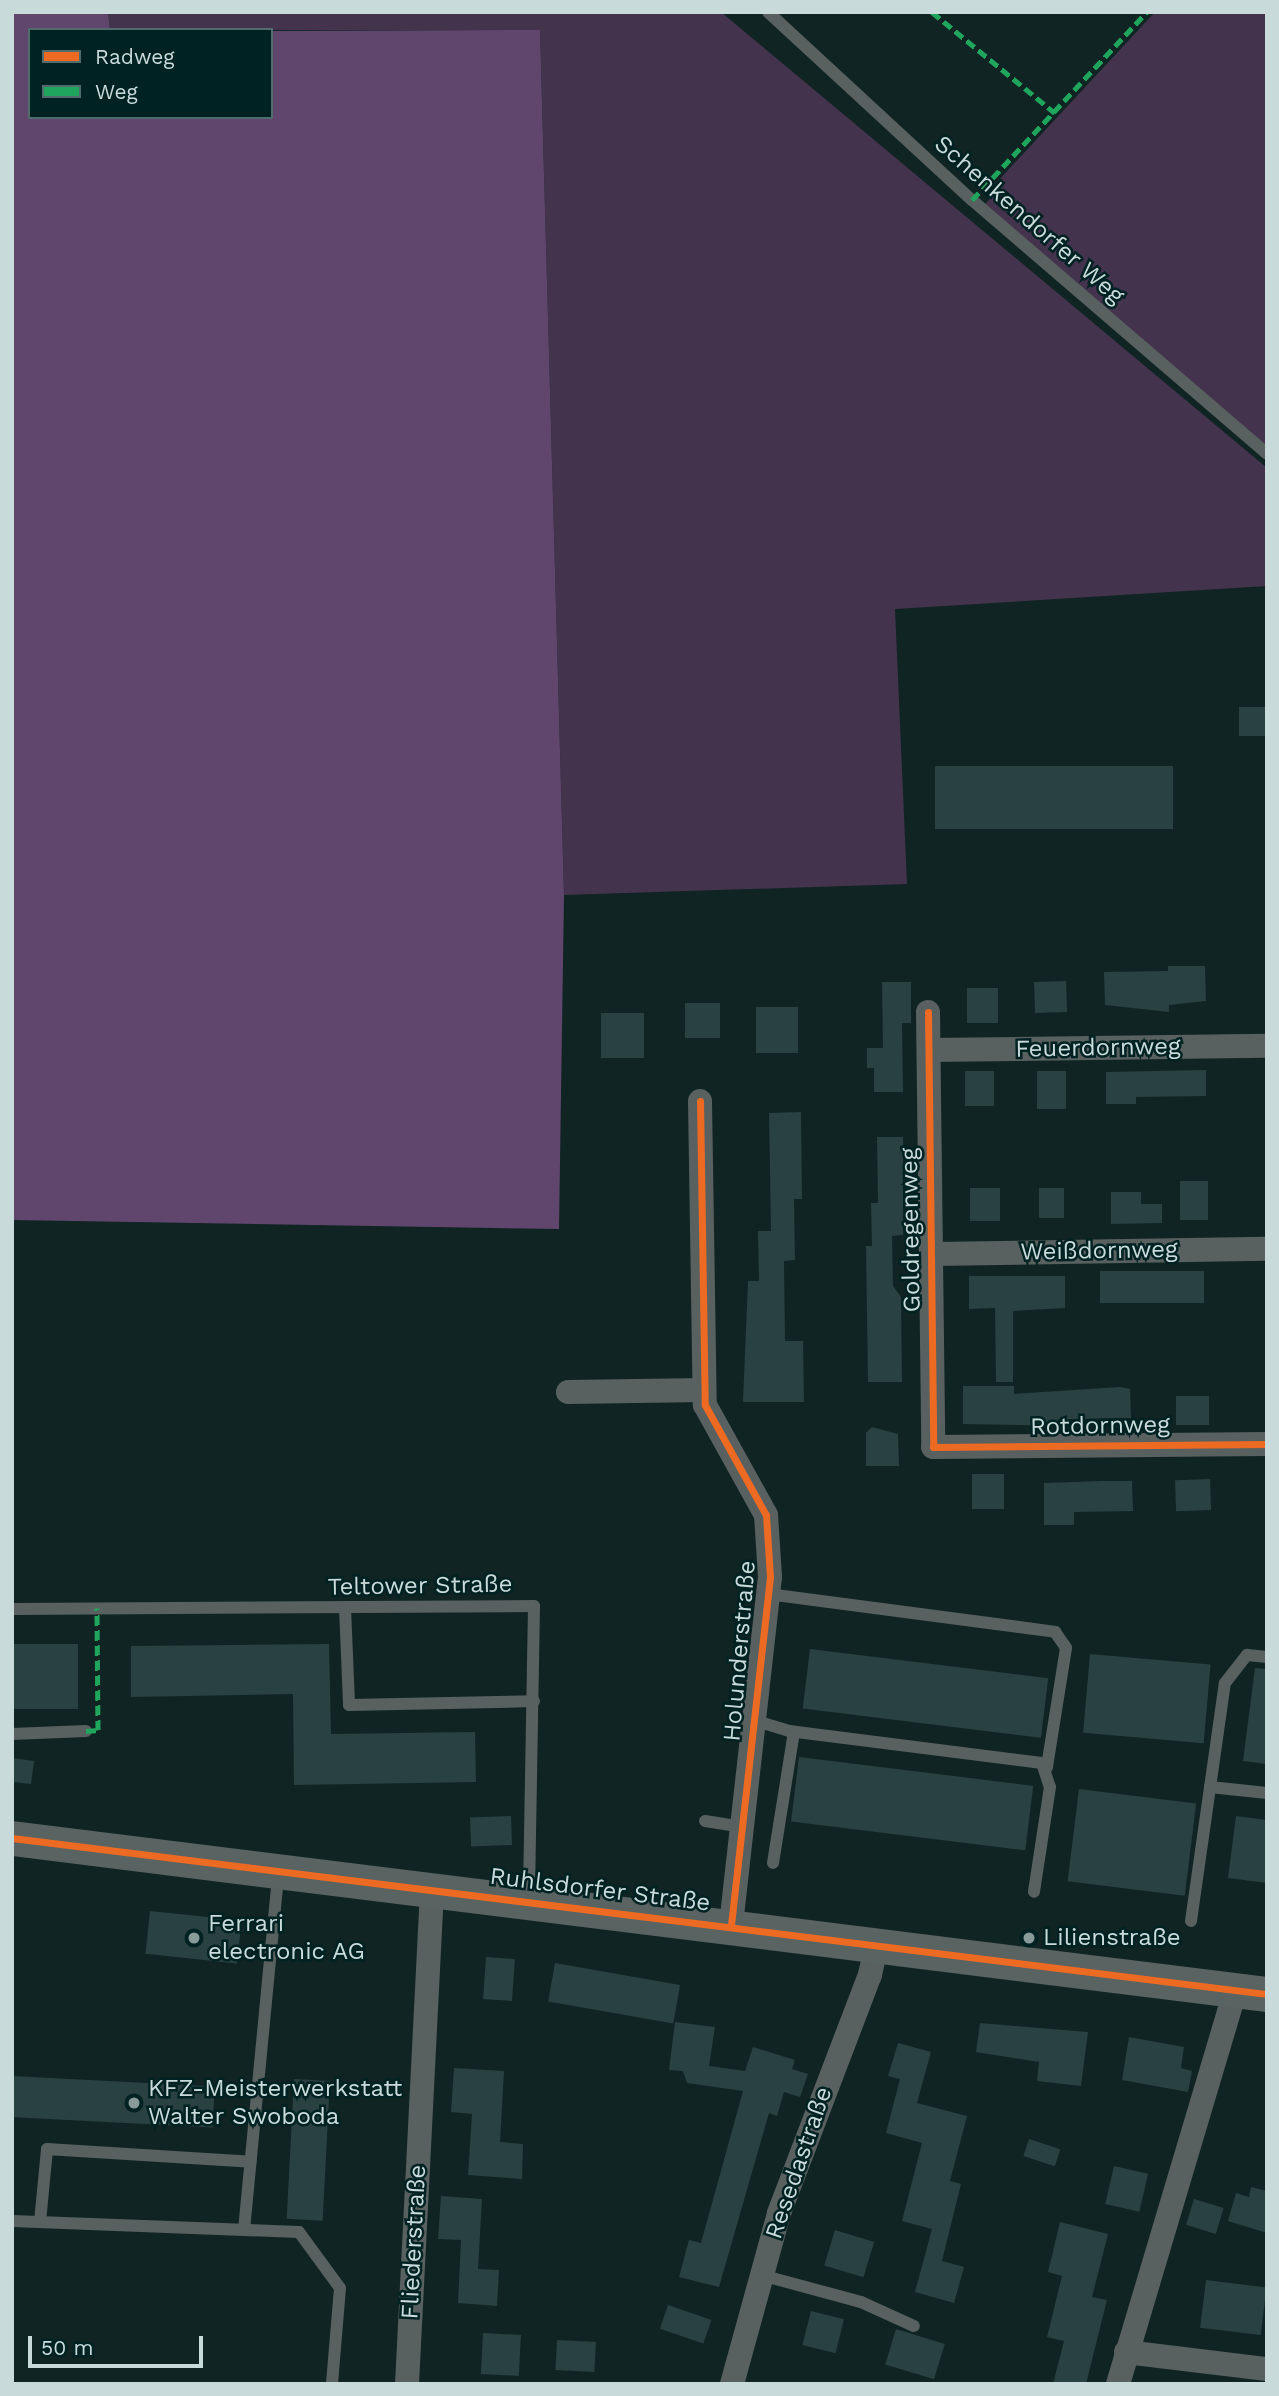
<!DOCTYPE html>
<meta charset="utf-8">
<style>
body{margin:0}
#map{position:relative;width:1279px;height:2396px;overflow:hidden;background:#102424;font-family:"Work Sans",sans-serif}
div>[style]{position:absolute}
.green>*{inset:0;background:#43334d}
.forest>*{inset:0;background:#60466d}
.building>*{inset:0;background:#2a4141;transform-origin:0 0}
.lane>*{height:12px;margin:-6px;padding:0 6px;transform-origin:6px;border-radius:6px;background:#596060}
.street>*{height:24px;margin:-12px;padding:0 12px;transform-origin:12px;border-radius:12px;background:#596060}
.secondary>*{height:35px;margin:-17.5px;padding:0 17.5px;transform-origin:17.5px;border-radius:17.5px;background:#586362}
.quiet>*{height:5px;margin-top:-2.5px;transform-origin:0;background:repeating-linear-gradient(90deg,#20a55d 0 10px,transparent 0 15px)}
.cycleway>*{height:7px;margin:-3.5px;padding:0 3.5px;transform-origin:3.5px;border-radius:3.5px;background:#ed6a23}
.dots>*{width:19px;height:19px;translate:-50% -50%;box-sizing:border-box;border:4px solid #022;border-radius:50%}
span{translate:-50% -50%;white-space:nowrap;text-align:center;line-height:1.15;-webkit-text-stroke:5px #022;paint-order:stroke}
.street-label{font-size:24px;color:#c8dbda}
.poi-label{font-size:24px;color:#c8dbda}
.left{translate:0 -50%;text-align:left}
.frame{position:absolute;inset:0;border:14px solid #c8dbda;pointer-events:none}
.legend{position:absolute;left:28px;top:28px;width:245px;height:91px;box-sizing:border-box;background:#022;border:2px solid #506c6c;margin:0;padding:9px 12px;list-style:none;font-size:21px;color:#c8dbda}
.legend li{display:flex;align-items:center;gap:14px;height:35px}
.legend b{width:35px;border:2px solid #506c6c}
.scale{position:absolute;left:28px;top:2336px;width:175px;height:32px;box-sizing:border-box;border:4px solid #c8dbda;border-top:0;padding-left:9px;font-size:21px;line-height:24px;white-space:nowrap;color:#c8dbda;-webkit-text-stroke:5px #022;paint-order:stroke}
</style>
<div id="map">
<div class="green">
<div style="clip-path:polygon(108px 12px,721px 12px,1267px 468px,1267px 586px,895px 609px,907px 884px,564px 895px,540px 30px,110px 30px)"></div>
<div style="clip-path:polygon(1155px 12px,1267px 12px,1267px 446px,982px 208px,999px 188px,995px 184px)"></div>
</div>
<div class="forest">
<div style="clip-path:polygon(12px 12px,108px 12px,110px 30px,30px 30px,30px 117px,271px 117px,271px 31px,540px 30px,564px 895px,559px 1229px,12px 1220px)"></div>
</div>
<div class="building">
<div style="left:1239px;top:707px;width:28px;height:29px"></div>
<div style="left:1173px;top:766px;width:63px;height:238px;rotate:90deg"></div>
<div style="clip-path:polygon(1168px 966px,1205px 966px,1206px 1001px,1169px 1005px,1169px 1012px,1105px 1005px,1104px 972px,1168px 971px)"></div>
<div style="left:1066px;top:981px;width:31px;height:32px;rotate:88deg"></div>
<div style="clip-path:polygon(882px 982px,911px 982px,911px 1023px,902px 1023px,903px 1092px,874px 1092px,874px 1068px,867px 1068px,867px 1048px,883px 1048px)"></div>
<div style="left:967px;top:988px;width:31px;height:35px"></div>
<div style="left:720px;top:1003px;width:35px;height:35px;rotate:90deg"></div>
<div style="left:756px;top:1007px;width:42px;height:46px"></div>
<div style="left:644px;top:1013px;width:45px;height:43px;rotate:90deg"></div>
<div style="clip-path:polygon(1206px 1070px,1206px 1096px,1136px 1097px,1136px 1104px,1106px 1104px,1106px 1072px)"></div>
<div style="left:994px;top:1071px;width:35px;height:29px;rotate:90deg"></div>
<div style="left:1066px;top:1071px;width:38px;height:29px;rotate:90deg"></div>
<div style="clip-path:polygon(801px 1112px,802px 1199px,794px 1199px,795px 1260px,784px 1261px,785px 1341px,803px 1341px,804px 1402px,743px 1402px,748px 1281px,759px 1281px,758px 1231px,771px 1231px,769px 1113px)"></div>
<div style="clip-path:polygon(877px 1137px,903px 1137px,903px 1235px,892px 1236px,893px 1286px,901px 1297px,902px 1382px,868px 1382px,866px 1246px,872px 1246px,871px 1203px,878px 1203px)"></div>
<div style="left:1180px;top:1181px;width:28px;height:39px"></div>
<div style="left:970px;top:1188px;width:30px;height:33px"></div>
<div style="left:1039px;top:1188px;width:25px;height:30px"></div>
<div style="clip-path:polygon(1111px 1192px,1141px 1192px,1141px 1204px,1162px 1204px,1162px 1223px,1111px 1224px)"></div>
<div style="left:1204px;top:1271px;width:32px;height:104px;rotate:90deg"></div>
<div style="clip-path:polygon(969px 1276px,1065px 1276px,1065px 1308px,1013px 1311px,1013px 1382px,996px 1382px,995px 1308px,969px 1309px)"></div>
<div style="clip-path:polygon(963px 1386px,1014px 1386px,1014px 1394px,1120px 1387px,1130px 1389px,1131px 1418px,1071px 1419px,1071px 1426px,963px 1424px)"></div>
<div style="left:1176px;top:1396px;width:33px;height:29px"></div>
<div style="clip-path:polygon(872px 1427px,898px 1434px,899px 1466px,866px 1466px,866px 1433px)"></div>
<div style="left:972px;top:1474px;width:32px;height:35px"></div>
<div style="left:1210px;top:1479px;width:31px;height:35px;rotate:88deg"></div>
<div style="clip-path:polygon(1102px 1481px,1132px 1481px,1133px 1511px,1074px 1512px,1074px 1525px,1044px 1525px,1044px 1483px)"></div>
<div style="left:78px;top:1644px;width:65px;height:66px;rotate:90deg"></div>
<div style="clip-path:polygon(329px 1644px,331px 1734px,475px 1732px,476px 1782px,294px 1785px,293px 1694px,131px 1697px,131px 1646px)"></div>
<div style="left:810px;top:1649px;width:240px;height:60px;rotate:7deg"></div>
<div style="left:1090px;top:1654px;width:121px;height:79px;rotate:5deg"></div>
<div style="clip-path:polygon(1255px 1668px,1267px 1669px,1267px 1764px,1243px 1761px)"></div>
<div style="left:799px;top:1757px;width:236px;height:65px;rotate:7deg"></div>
<div style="clip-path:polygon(12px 1758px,34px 1761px,31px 1784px,12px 1782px)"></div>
<div style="left:1079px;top:1789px;width:118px;height:93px;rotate:7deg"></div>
<div style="left:511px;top:1816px;width:29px;height:41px;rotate:88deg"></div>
<div style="clip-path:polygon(1236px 1816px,1267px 1820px,1267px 1883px,1228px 1878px)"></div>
<div style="left:150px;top:1911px;width:92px;height:43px;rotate:6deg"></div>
<div style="left:486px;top:1957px;width:29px;height:42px;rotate:4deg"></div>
<div style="left:555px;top:1963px;width:127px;height:39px;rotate:10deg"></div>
<div style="clip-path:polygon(675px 2022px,715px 2027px,709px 2066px,745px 2071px,753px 2047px,795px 2060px,792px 2069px,808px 2074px,800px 2097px,784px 2092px,777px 2116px,769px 2113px,719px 2287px,679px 2277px,689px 2240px,701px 2243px,743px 2091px,687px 2083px,683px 2071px,669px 2070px)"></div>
<div style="clip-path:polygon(980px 2023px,1088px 2032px,1081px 2086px,1037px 2081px,1039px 2062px,976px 2052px)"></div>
<div style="clip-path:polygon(1129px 2037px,1184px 2047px,1181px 2068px,1192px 2071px,1188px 2092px,1122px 2080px)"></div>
<div style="clip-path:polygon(898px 2043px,931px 2052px,917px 2103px,967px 2116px,950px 2181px,961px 2184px,942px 2261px,964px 2267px,954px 2303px,915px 2292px,932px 2229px,902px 2221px,922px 2143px,886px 2133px,900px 2079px,888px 2076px)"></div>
<div style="clip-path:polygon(454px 2068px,504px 2071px,500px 2142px,523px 2144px,522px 2179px,468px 2175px,472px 2114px,451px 2112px)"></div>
<div style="left:12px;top:2076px;width:203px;height:41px;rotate:3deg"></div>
<div style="left:294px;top:2079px;width:36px;height:140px;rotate:3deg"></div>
<div style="left:1029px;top:2139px;width:33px;height:18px;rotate:18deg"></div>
<div style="left:1114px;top:2166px;width:35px;height:39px;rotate:13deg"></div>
<div style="clip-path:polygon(1251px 2187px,1267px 2191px,1267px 2233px,1228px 2221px,1236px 2193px,1249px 2197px)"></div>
<div style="clip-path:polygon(441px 2196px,482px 2199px,478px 2269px,499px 2270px,497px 2306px,458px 2303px,461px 2240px,438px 2239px)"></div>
<div style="left:1194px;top:2199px;width:31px;height:27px;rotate:17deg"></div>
<div style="clip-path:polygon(1060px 2222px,1108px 2234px,1092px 2297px,1107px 2300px,1086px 2384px,1053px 2384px,1064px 2341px,1047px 2337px,1062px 2276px,1048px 2272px)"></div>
<div style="left:835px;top:2230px;width:41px;height:37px;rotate:17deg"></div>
<div style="left:1206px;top:2280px;width:61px;height:48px;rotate:7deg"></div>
<div style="left:668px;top:2305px;width:46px;height:25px;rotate:19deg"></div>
<div style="left:811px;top:2311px;width:34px;height:35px;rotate:14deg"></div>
<div style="left:896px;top:2329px;width:51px;height:37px;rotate:17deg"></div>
<div style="left:483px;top:2333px;width:38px;height:41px;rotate:3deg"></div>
<div style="left:557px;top:2340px;width:39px;height:30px;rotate:3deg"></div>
</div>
<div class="lane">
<div style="left:768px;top:12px;width:277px;rotate:42.7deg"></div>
<div style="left:972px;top:200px;width:389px;rotate:40.7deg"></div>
<div style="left:768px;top:1594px;width:290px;rotate:7.5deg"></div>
<div style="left:1055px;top:1632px;width:19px;rotate:55deg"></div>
<div style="left:1066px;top:1648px;width:121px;rotate:99.1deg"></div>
<div style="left:345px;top:1608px;width:97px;rotate:87.6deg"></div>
<div style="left:349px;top:1705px;width:185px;rotate:-1.2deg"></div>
<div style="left:12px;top:1609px;width:522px;rotate:-0.33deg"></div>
<div style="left:534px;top:1606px;width:294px;rotate:91deg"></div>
<div style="left:753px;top:1720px;width:38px;rotate:17deg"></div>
<div style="left:789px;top:1731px;width:255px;rotate:7.2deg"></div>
<div style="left:1042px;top:1763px;width:25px;rotate:72deg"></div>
<div style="left:1050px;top:1787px;width:106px;rotate:98.7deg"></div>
<div style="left:12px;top:1734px;width:74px;rotate:-2.3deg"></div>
<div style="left:1210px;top:1787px;width:57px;rotate:6deg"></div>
<div style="left:705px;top:1821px;width:36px;rotate:9deg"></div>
<div style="left:773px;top:1863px;width:133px;rotate:-80.9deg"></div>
<div style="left:1191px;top:1921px;width:240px;rotate:-81.9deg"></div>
<div style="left:1225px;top:1683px;width:36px;rotate:-52deg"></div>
<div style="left:1247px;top:1655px;width:20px;rotate:6deg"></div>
<div style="left:12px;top:2221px;width:287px;rotate:2.2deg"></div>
<div style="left:299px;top:2232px;width:69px;rotate:53.8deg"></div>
<div style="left:340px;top:2288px;width:96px;rotate:94.8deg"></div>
<div style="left:40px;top:2222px;width:73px;rotate:-84.5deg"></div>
<div style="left:47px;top:2149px;width:204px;rotate:3.6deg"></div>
<div style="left:244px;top:2230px;width:357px;rotate:-84.5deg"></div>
<div style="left:761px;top:2275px;width:104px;rotate:15.1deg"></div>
<div style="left:861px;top:2302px;width:58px;rotate:24.4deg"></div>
</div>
<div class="street">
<div style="left:928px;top:1012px;width:435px;rotate:89.3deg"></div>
<div style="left:933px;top:1447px;width:334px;rotate:-0.5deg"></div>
<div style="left:929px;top:1050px;width:338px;rotate:-0.7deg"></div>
<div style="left:700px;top:1101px;width:304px;rotate:89.1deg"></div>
<div style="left:705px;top:1405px;width:126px;rotate:61deg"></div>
<div style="left:766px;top:1515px;width:62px;rotate:86.3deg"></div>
<div style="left:770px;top:1577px;width:350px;rotate:96.4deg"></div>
<div style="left:931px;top:1254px;width:336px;rotate:-0.9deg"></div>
<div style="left:568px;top:1392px;width:136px;rotate:-0.8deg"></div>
<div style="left:1126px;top:2352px;width:142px;rotate:6.9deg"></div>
<div style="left:407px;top:2384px;width:495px;rotate:-87.1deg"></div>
<div style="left:732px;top:2384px;width:177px;rotate:-74.6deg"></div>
<div style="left:779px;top:2213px;width:255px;rotate:-69.1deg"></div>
<div style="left:870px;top:1975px;width:30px;rotate:-78deg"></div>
<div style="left:1118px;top:2384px;width:412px;rotate:-73.4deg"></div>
</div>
<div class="secondary">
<div style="left:12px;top:1838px;width:1265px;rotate:7.09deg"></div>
</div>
<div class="quiet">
<div style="left:932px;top:12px;width:159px;rotate:39.4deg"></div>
<div style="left:972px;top:200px;width:257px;rotate:-47.1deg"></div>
<div style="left:86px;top:1731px;width:12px;rotate:-5deg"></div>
<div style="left:98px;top:1730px;width:122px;rotate:-90.5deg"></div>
</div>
<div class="cycleway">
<div style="left:928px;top:1012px;width:435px;rotate:89.3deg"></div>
<div style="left:933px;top:1447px;width:334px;rotate:-0.5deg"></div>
<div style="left:700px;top:1101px;width:304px;rotate:89.1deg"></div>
<div style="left:705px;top:1405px;width:126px;rotate:61deg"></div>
<div style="left:766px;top:1515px;width:62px;rotate:86.3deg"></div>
<div style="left:770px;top:1577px;width:350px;rotate:96.4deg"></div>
<div style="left:12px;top:1838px;width:1265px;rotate:7.09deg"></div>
</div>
<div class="dots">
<div style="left:194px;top:1938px;background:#889b9a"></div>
<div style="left:1029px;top:1938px;background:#889b9a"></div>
<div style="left:134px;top:2103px;background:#889b9a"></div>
</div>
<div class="street-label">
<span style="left:1029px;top:220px;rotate:41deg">Schenkendorfer Weg</span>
<span style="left:1098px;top:1048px;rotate:-1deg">Feuerdornweg</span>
<span style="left:911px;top:1230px;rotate:-91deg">Goldregenweg</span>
<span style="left:1099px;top:1251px;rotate:-1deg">Weißdornweg</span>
<span style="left:1100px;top:1426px;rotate:-1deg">Rotdornweg</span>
<span style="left:420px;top:1586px;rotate:-1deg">Teltower Straße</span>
<span style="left:740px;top:1651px;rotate:-85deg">Holunderstraße</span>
<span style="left:600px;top:1890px;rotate:7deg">Ruhlsdorfer Straße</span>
<span style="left:799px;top:2163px;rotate:-71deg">Resedastraße</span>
<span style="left:414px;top:2242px;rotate:-87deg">Fliederstraße</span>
</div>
<div class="poi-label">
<span class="left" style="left:208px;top:1938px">Ferrari<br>electronic AG</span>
<span class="left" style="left:1043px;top:1938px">Lilienstraße</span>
<span class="left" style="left:148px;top:2103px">KFZ-Meisterwerkstatt<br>Walter Swoboda</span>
</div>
<div class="frame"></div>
<ul class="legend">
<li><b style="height:9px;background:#ed6a23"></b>Radweg</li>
<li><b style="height:9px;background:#20a55d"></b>Weg</li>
</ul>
<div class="scale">50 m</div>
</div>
